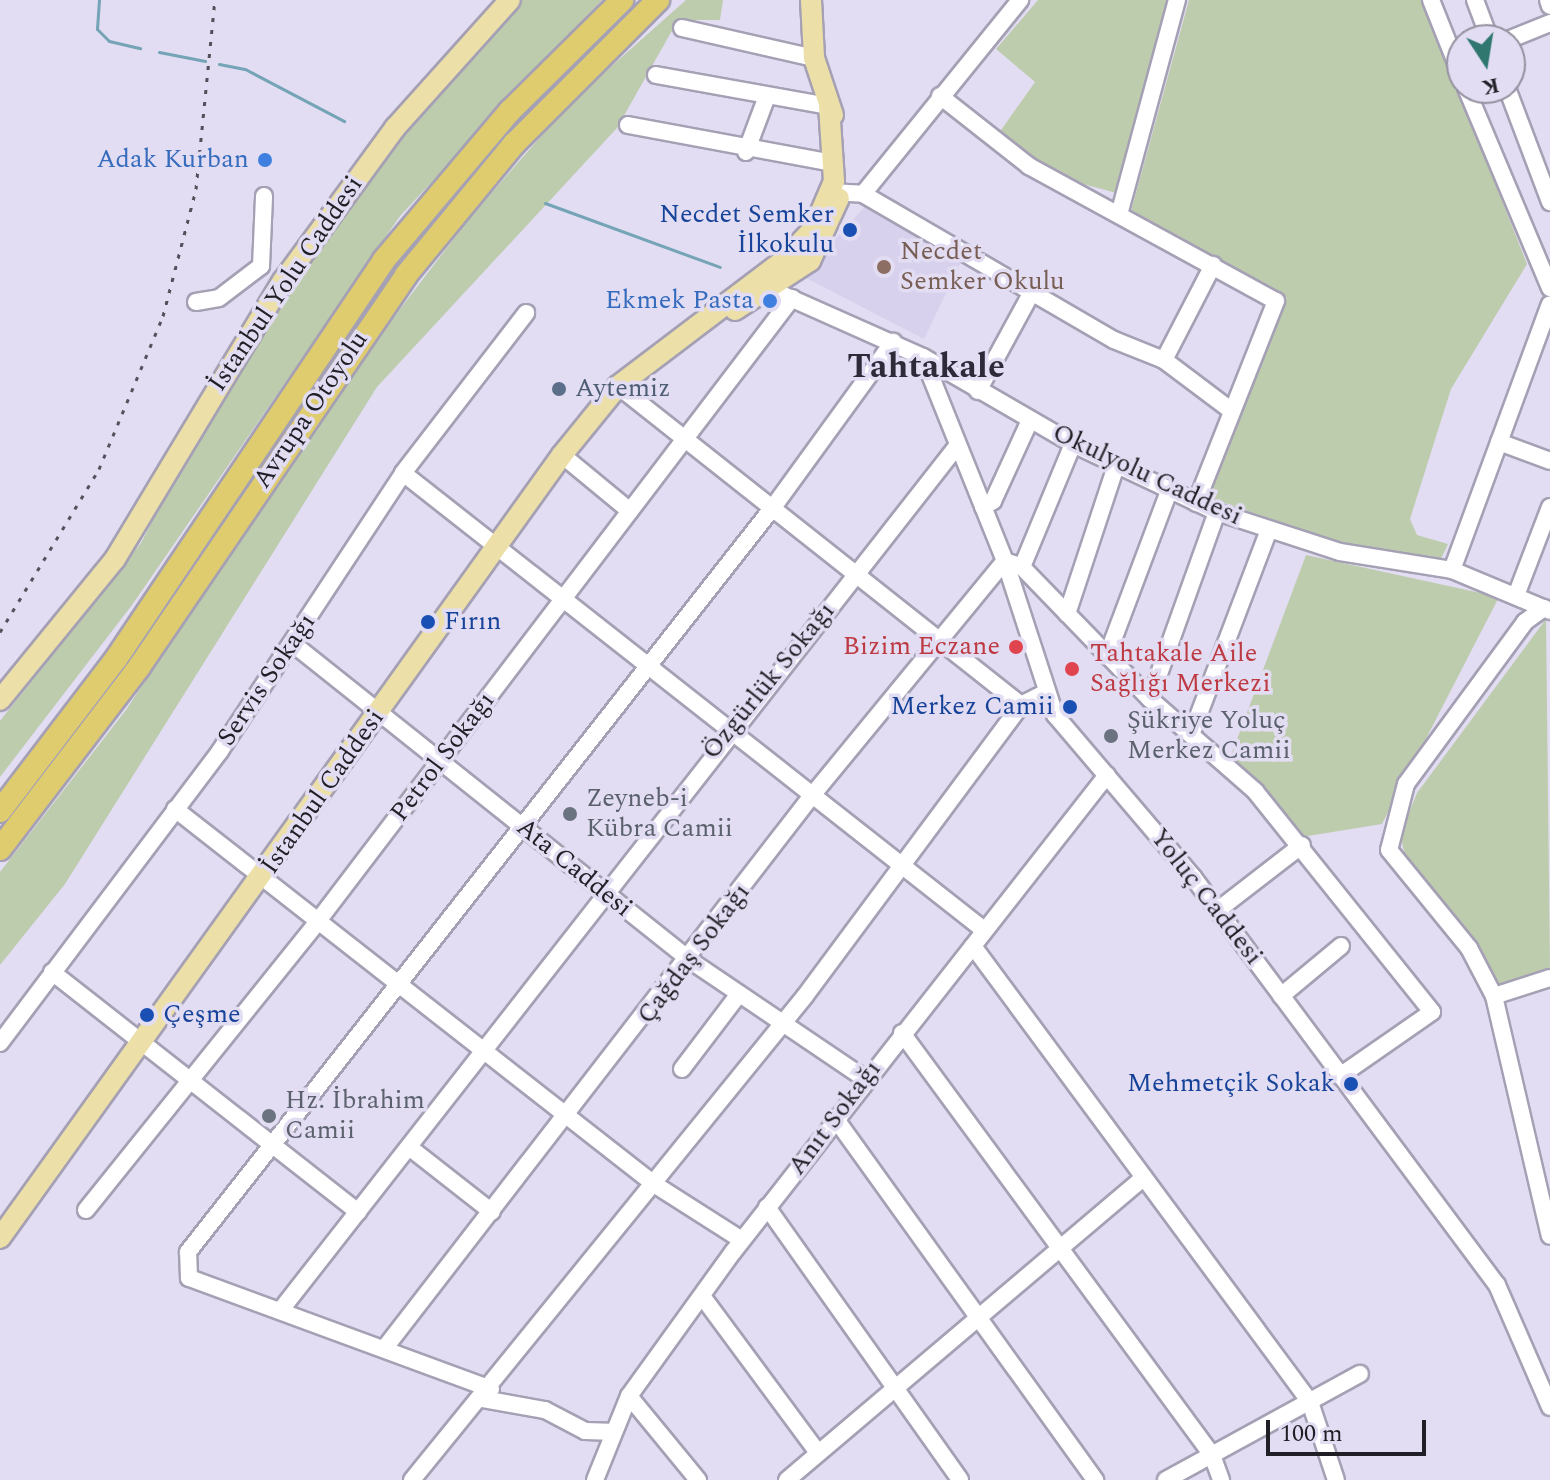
<!DOCTYPE html>
<meta charset="utf-8">
<style>
body{margin:0}
#map{position:relative;width:1550px;height:1480px;overflow:hidden;background:#e2ddf2;font-family:Spectral,serif}
div>[style]{position:absolute}
.built>*{inset:0;background:#d8d1ed}
.green>*{inset:0;background:#beccae}
.stream>*{height:3px;margin:-1.5px;padding:0 1.5px;transform-origin:1.5px;border-radius:1.5px;background:#74a4b5}
.roads{filter:drop-shadow(2px 0 #a5a0b4) drop-shadow(-2px 0 #a5a0b4) drop-shadow(0 2px #a5a0b4) drop-shadow(0 -2px #a5a0b4)}
.minor>*{height:16px;margin:-8px;padding:0 8px;transform-origin:8px;border-radius:8px;background:#fff}
.major>*{height:20px;margin:-10px;padding:0 10px;transform-origin:10px;border-radius:10px;background:#ece0a8}
.highway>*{height:22px;margin:-11px;padding:0 11px;transform-origin:11px;border-radius:11px;background:#dfcc6e}
.rail>*{height:3px;margin-top:-1.5px;transform-origin:0;background:repeating-linear-gradient(90deg,#53505b 0 4px,transparent 0 12px)}
.dots>*{width:22px;height:22px;translate:-50% -50%;box-sizing:border-box;border:4px solid #e2ddf2;border-radius:50%}
span{translate:-50% -50%;white-space:nowrap;text-align:center;line-height:1.15;-webkit-text-stroke:7px #e2ddf2;paint-order:stroke}
.shop-label{font-size:26px;color:#366cbe}
.right{translate:-100% -50%;text-align:right}
.transit-label{font-size:26px;color:#164399}
.left{translate:0 -50%;text-align:left}
.education-label{font-size:26px;color:#785e54}
.street-label{font-size:26px;color:#211f26}
.service-label{font-size:26px;color:#4e5e75}
.health-label{font-size:26px;color:#be3a42}
.worship-label{font-size:26px;color:#5b616d}
.district-label{font-size:34px;color:#2e2a3a;font-weight:700}
.north{position:absolute;left:1446px;top:24px;width:80px;height:80px;box-sizing:border-box;background:#e2ddf2;border:2px solid #9591a0;border-radius:50%;rotate:168deg;font-size:22px;font-weight:700;line-height:32px;text-align:center;color:#211f26}
.north::after{content:'';display:block;margin:auto;width:28px;height:36px;background:#307770;clip-path:polygon(50% 0,100% 100%,50% 72%,0 100%)}
.scale{position:absolute;left:1266px;top:1420px;width:160px;height:36px;box-sizing:border-box;border:4px solid #211f26;border-top:0;padding-left:10px;font-size:24px;line-height:28px;white-space:nowrap;color:#211f26;-webkit-text-stroke:6px #e2ddf2;paint-order:stroke}
</style>
<div id="map">
<div class="built">
<div style="clip-path:polygon(868px 203px,963px 258px,924px 339px,802px 276px)"></div>
</div>
<div class="green">
<div style="clip-path:polygon(522px 0,602px 0,400px 216px,132px 605px,0 777px,0 721px,141px 543px,228px 375px,298px 270px,415px 113px)"></div>
<div style="clip-path:polygon(686px 0,723px 0,720px 20px,678px 20px,617px 128px,377px 387px,65px 884px,0 965px,0 872px,126px 710px,316px 419px,472px 215px,571px 102px)"></div>
<div style="clip-path:polygon(1038px 0,1169px 0,1116px 193px,1054px 176px,999px 133px,1035px 82px,996px 49px)"></div>
<div style="clip-path:polygon(1189px 0,1423px 0,1527px 264px,1451px 389px,1410px 519px,1417px 535px,1448px 544px,1440px 561px,1342px 544px,1208px 497px,1287px 298px,1131px 211px)"></div>
<div style="clip-path:polygon(1306px 555px,1499px 597px,1382px 824px,1302px 837px,1230px 758px)"></div>
<div style="clip-path:polygon(1546px 619px,1550px 970px,1501px 989px,1479px 945px,1408px 867px,1400px 835px,1417px 793px)"></div>
</div>
<div class="stream">
<div style="left:99px;top:0;width:29px;rotate:94deg"></div>
<div style="left:97px;top:29px;width:17px;rotate:45deg"></div>
<div style="left:109px;top:41px;width:32px;rotate:13deg"></div>
<div style="left:159px;top:52px;width:47px;rotate:11.1deg"></div>
<div style="left:219px;top:64px;width:26px;rotate:11deg"></div>
<div style="left:245px;top:69px;width:112px;rotate:27.7deg"></div>
<div style="left:545px;top:203px;width:186px;rotate:20.1deg"></div>
</div>
<div class="roads">
<div class="minor">
<div style="left:1431px;top:0;width:84px;rotate:68.3deg"></div>
<div style="left:1475px;top:0;width:43px;rotate:69.4deg"></div>
<div style="left:1548px;top:0;width:6px;rotate:72deg"></div>
<div style="left:682px;top:28px;width:135px;rotate:12.8deg"></div>
<div style="left:1508px;top:40px;width:45px;rotate:-22deg"></div>
<div style="left:656px;top:75px;width:176px;rotate:10.2deg"></div>
<div style="left:1466px;top:88px;width:217px;rotate:67.2deg"></div>
<div style="left:1507px;top:88px;width:122px;rotate:69.3deg"></div>
<div style="left:940px;top:96px;width:113px;rotate:38.2deg"></div>
<div style="left:1029px;top:166px;width:281px;rotate:28.7deg"></div>
<div style="left:1276px;top:301px;width:217px;rotate:111.6deg"></div>
<div style="left:628px;top:125px;width:209px;rotate:10.5deg"></div>
<div style="left:746px;top:152px;width:60px;rotate:-69.4deg"></div>
<div style="left:830px;top:192px;width:33px;rotate:3deg"></div>
<div style="left:863px;top:194px;width:290px;rotate:30.2deg"></div>
<div style="left:1114px;top:340px;width:54px;rotate:21.8deg"></div>
<div style="left:1164px;top:360px;width:85px;rotate:36.9deg"></div>
<div style="left:863px;top:194px;width:250px;rotate:-51deg"></div>
<div style="left:1120px;top:211px;width:219px;rotate:-74.9deg"></div>
<div style="left:261px;top:266px;width:70px;rotate:-87.5deg"></div>
<div style="left:770px;top:289px;width:167px;rotate:24deg"></div>
<div style="left:923px;top:357px;width:173px;rotate:30.1deg"></div>
<div style="left:1073px;top:444px;width:159px;rotate:25.3deg"></div>
<div style="left:1217px;top:512px;width:129px;rotate:18deg"></div>
<div style="left:1340px;top:552px;width:113px;rotate:9.1deg"></div>
<div style="left:1452px;top:570px;width:106px;rotate:22.7deg"></div>
<div style="left:196px;top:302px;width:23px;rotate:-10deg"></div>
<div style="left:219px;top:298px;width:53px;rotate:-37.3deg"></div>
<div style="left:923px;top:357px;width:220px;rotate:68.1deg"></div>
<div style="left:1005px;top:561px;width:162px;rotate:72deg"></div>
<div style="left:1055px;top:715px;width:213px;rotate:49.6deg"></div>
<div style="left:1193px;top:877px;width:509px;rotate:53.31deg"></div>
<div style="left:1497px;top:1285px;width:133px;rotate:66.5deg"></div>
<div style="left:1164px;top:360px;width:107px;rotate:-62.7deg"></div>
<div style="left:618px;top:386px;width:514px;rotate:38.36deg"></div>
<div style="left:978px;top:391px;width:113px;rotate:-61.4deg"></div>
<div style="left:1499px;top:442px;width:54px;rotate:20.4deg"></div>
<div style="left:562px;top:455px;width:88px;rotate:39.5deg"></div>
<div style="left:403px;top:473px;width:739px;rotate:38.19deg"></div>
<div style="left:983px;top:507px;width:12px;rotate:-31deg"></div>
<div style="left:993px;top:501px;width:89px;rotate:-65.4deg"></div>
<div style="left:1022px;top:567px;width:133px;rotate:-67.5deg"></div>
<div style="left:1452px;top:570px;width:283px;rotate:-69.8deg"></div>
<div style="left:1517px;top:593px;width:92px;rotate:-69deg"></div>
<div style="left:1544px;top:608px;width:24px;rotate:144deg"></div>
<div style="left:1525px;top:622px;width:201px;rotate:126.3deg"></div>
<div style="left:1406px;top:784px;width:68px;rotate:104.4deg"></div>
<div style="left:1389px;top:850px;width:127px;rotate:50.8deg"></div>
<div style="left:1469px;top:948px;width:54px;rotate:62.5deg"></div>
<div style="left:1494px;top:996px;width:246px;rotate:76.9deg"></div>
<div style="left:1067px;top:614px;width:156px;rotate:-71.7deg"></div>
<div style="left:292px;top:643px;width:510px;rotate:38.55deg"></div>
<div style="left:691px;top:961px;width:210px;rotate:34.1deg"></div>
<div style="left:1107px;top:656px;width:176px;rotate:-69.4deg"></div>
<div style="left:1150px;top:699px;width:199px;rotate:-70.3deg"></div>
<div style="left:1191px;top:735px;width:219px;rotate:-69.2deg"></div>
<div style="left:175px;top:809px;width:608px;rotate:38.06deg"></div>
<div style="left:654px;top:1184px;width:104px;rotate:32.5deg"></div>
<div style="left:1218px;top:910px;width:106px;rotate:-37.7deg"></div>
<div style="left:973px;top:946px;width:567px;rotate:53.53deg"></div>
<div style="left:1310px;top:1402px;width:82px;rotate:71.6deg"></div>
<div style="left:52px;top:972px;width:389px;rotate:38.1deg"></div>
<div style="left:1281px;top:996px;width:78px;rotate:-39.8deg"></div>
<div style="left:1494px;top:996px;width:59px;rotate:-17.8deg"></div>
<div style="left:902px;top:1033px;width:524px;rotate:53.7deg"></div>
<div style="left:1212px;top:1455px;width:27px;rotate:70deg"></div>
<div style="left:0;top:1043px;width:366px;rotate:-53deg"></div>
<div style="left:220px;top:751px;width:333px;rotate:-56.6deg"></div>
<div style="left:403px;top:473px;width:202px;rotate:-52.4deg"></div>
<div style="left:682px;top:1069px;width:94px;rotate:-52.8deg"></div>
<div style="left:835px;top:1118px;width:446px;rotate:54.3deg"></div>
<div style="left:409px;top:1147px;width:105px;rotate:38.1deg"></div>
<div style="left:767px;top:1207px;width:334px;rotate:54.7deg"></div>
<div style="left:86px;top:1210px;width:371px;rotate:-51.2deg"></div>
<div style="left:318px;top:921px;width:783px;rotate:-52.73deg"></div>
<div style="left:702px;top:1296px;width:195px;rotate:53.5deg"></div>
<div style="left:280px;top:1311px;width:1098px;rotate:-51.95deg"></div>
<div style="left:384px;top:1349px;width:696px;rotate:-52.29deg"></div>
<div style="left:810px;top:798px;width:307px;rotate:-50.6deg"></div>
<div style="left:1005px;top:561px;width:18px;rotate:19deg"></div>
<div style="left:1022px;top:567px;width:184px;rotate:45.9deg"></div>
<div style="left:1150px;top:699px;width:140px;rotate:41.2deg"></div>
<div style="left:1255px;top:791px;width:283px;rotate:51.3deg"></div>
<div style="left:1432px;top:1012px;width:112px;rotate:145.2deg"></div>
<div style="left:491px;top:1389px;width:322px;rotate:-159.8deg"></div>
<div style="left:189px;top:1278px;width:26px;rotate:-92deg"></div>
<div style="left:188px;top:1252px;width:949px;rotate:-51.85deg"></div>
<div style="left:774px;top:506px;width:203px;rotate:-54deg"></div>
<div style="left:629px;top:1396px;width:109px;rotate:50.6deg"></div>
<div style="left:483px;top:1399px;width:63px;rotate:10.1deg"></div>
<div style="left:545px;top:1410px;width:45px;rotate:27.7deg"></div>
<div style="left:585px;top:1431px;width:24px;rotate:2deg"></div>
<div style="left:412px;top:1480px;width:623px;rotate:-50.92deg"></div>
<div style="left:805px;top:996px;width:362px;rotate:-53.4deg"></div>
<div style="left:1021px;top:705px;width:28px;rotate:-27deg"></div>
<div style="left:595px;top:1480px;width:91px;rotate:-68deg"></div>
<div style="left:629px;top:1396px;width:178px;rotate:-54.2deg"></div>
<div style="left:733px;top:1252px;width:606px;rotate:-51.9deg"></div>
<div style="left:787px;top:1480px;width:468px;rotate:-40.3deg"></div>
<div style="left:1166px;top:1480px;width:221px;rotate:-28.7deg"></div>
</div>
<div class="major">
<div style="left:811px;top:0;width:58px;rotate:87deg"></div>
<div style="left:814px;top:58px;width:60px;rotate:71.6deg"></div>
<div style="left:735px;top:310px;width:90px;rotate:-33.2deg"></div>
<div style="left:810px;top:261px;width:69px;rotate:-65.3deg"></div>
<div style="left:0;top:700px;width:182px;rotate:-50.8deg"></div>
<div style="left:115px;top:559px;width:325px;rotate:-58.9deg"></div>
<div style="left:283px;top:281px;width:190px;rotate:-53.8deg"></div>
<div style="left:395px;top:128px;width:172px;rotate:-48.1deg"></div>
<div style="left:0;top:1238px;width:964px;rotate:-54.33deg"></div>
<div style="left:562px;top:455px;width:89px;rotate:-50.9deg"></div>
<div style="left:618px;top:386px;width:208px;rotate:-37.2deg"></div>
<div style="left:784px;top:260px;width:44px;rotate:-46.8deg"></div>
<div style="left:814px;top:228px;width:51px;rotate:-66.9deg"></div>
<div style="left:834px;top:181px;width:75px;rotate:-93.8deg"></div>
</div>
<div class="highway">
<div style="left:0;top:811px;width:191px;rotate:-52.7deg"></div>
<div style="left:116px;top:659px;width:481px;rotate:-56.1deg"></div>
<div style="left:384px;top:260px;width:195px;rotate:-49.8deg"></div>
<div style="left:510px;top:111px;width:158px;rotate:-44.7deg"></div>
<div style="left:0;top:849px;width:229px;rotate:-52.6deg"></div>
<div style="left:139px;top:667px;width:474px;rotate:-55.7deg"></div>
<div style="left:406px;top:275px;width:170px;rotate:-50.5deg"></div>
<div style="left:514px;top:144px;width:204px;rotate:-45deg"></div>
</div>
</div>
<div class="rail">
<div style="left:0;top:632px;width:191px;rotate:-58.7deg"></div>
<div style="left:99px;top:469px;width:166px;rotate:-67.3deg"></div>
<div style="left:163px;top:316px;width:131px;rotate:-75.4deg"></div>
<div style="left:196px;top:189px;width:190px;rotate:-84.3deg"></div>
</div>
<div class="dots">
<div style="left:265px;top:160px;background:#3f7fe0"></div>
<div style="left:850px;top:230px;background:#1a4fb4"></div>
<div style="left:884px;top:267px;background:#8d6e63"></div>
<div style="left:770px;top:301px;background:#3f7fe0"></div>
<div style="left:559px;top:389px;background:#5c6f8a"></div>
<div style="left:428px;top:622px;background:#1a4fb4"></div>
<div style="left:1016px;top:647px;background:#e0444e"></div>
<div style="left:1072px;top:669px;background:#e0444e"></div>
<div style="left:1070px;top:707px;background:#1a4fb4"></div>
<div style="left:1111px;top:736px;background:#6b7280"></div>
<div style="left:570px;top:814px;background:#6b7280"></div>
<div style="left:147px;top:1015px;background:#1a4fb4"></div>
<div style="left:1351px;top:1084px;background:#1a4fb4"></div>
<div style="left:269px;top:1116px;background:#6b7280"></div>
</div>
<div class="shop-label">
<span class="right" style="left:249px;top:160px">Adak Kurban</span>
<span class="right" style="left:754px;top:301px">Ekmek Pasta</span>
</div>
<div class="transit-label">
<span class="right" style="left:834px;top:230px">Necdet Semker<br>İlkokulu</span>
<span class="left" style="left:444px;top:622px">Fırın</span>
<span class="right" style="left:1054px;top:707px">Merkez Camii</span>
<span class="left" style="left:163px;top:1015px">Çeşme</span>
<span class="right" style="left:1335px;top:1084px">Mehmetçik Sokak</span>
</div>
<div class="education-label">
<span class="left" style="left:900px;top:267px">Necdet<br>Semker Okulu</span>
</div>
<div class="street-label">
<span style="left:286px;top:284px;rotate:-56deg">İstanbul Yolu Caddesi</span>
<span style="left:311px;top:410px;rotate:-56deg">Avrupa Otoyolu</span>
<span style="left:1147px;top:475px;rotate:25deg">Okulyolu Caddesi</span>
<span style="left:267px;top:680px;rotate:-56deg">Servis Sokağı</span>
<span style="left:769px;top:681px;rotate:-51deg">Özgürlük Sokağı</span>
<span style="left:443px;top:757px;rotate:-53deg">Petrol Sokağı</span>
<span style="left:323px;top:792px;rotate:-55deg">İstanbul Caddesi</span>
<span style="left:574px;top:868px;rotate:39deg">Ata Caddesi</span>
<span style="left:1206px;top:897px;rotate:52deg">Yoluç Caddesi</span>
<span style="left:694px;top:954px;rotate:-53deg">Çağdaş Sokağı</span>
<span style="left:835px;top:1118px;rotate:-53deg">Anıt Sokağı</span>
</div>
<div class="service-label">
<span class="left" style="left:575px;top:389px">Aytemiz</span>
</div>
<div class="health-label">
<span class="right" style="left:1000px;top:647px">Bizim Eczane</span>
<span class="left" style="left:1090px;top:669px">Tahtakale Aile<br>Sağlığı Merkezi</span>
</div>
<div class="worship-label">
<span class="left" style="left:1127px;top:736px">Şükriye Yoluç<br>Merkez Camii</span>
<span class="left" style="left:586px;top:814px">Zeyneb-i<br>Kübra Camii</span>
<span class="left" style="left:285px;top:1116px">Hz. İbrahim<br>Camii</span>
</div>
<div class="district-label">
<span style="left:926px;top:368px">Tahtakale</span>
</div>
<div class="north">K</div>
<div class="scale">100 m</div>
</div>
